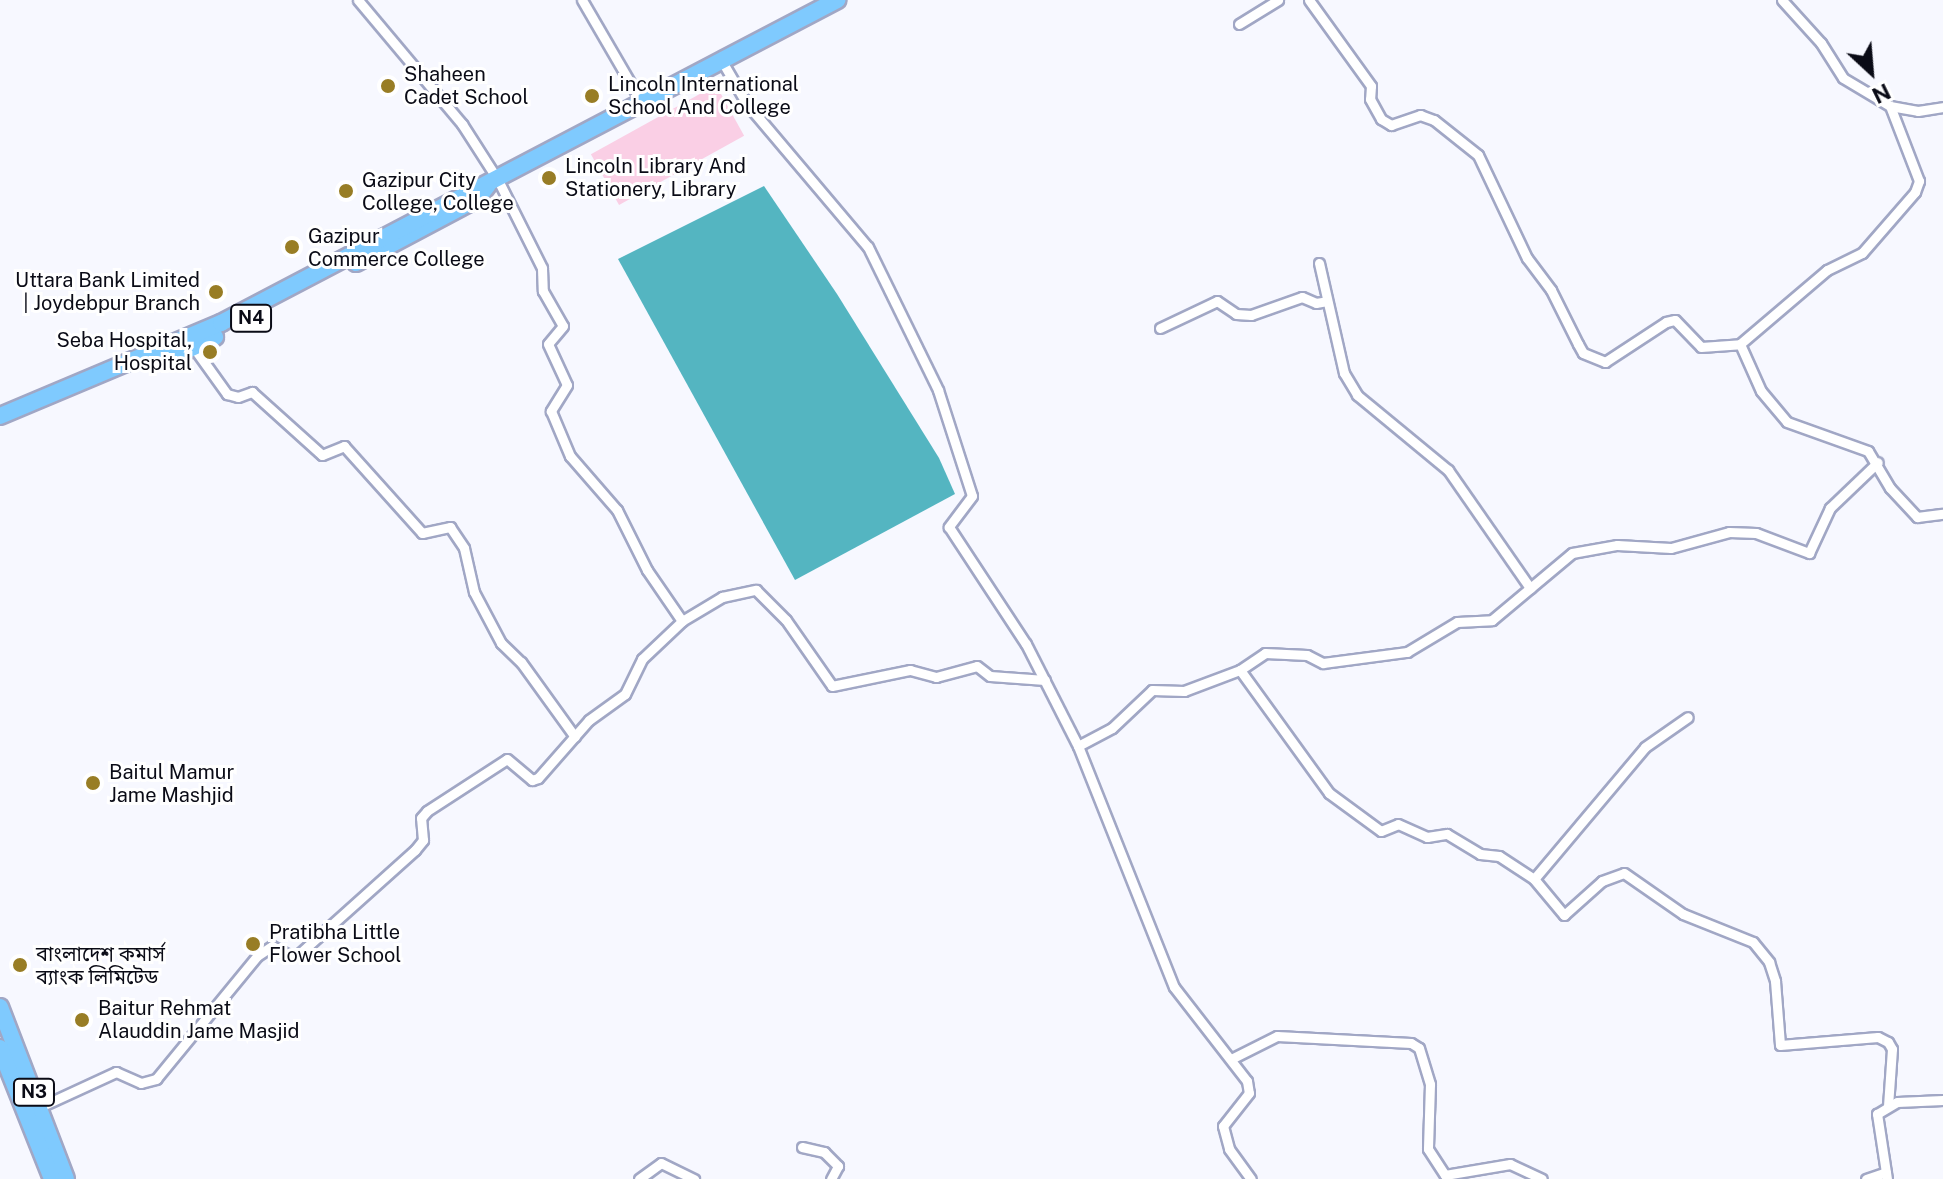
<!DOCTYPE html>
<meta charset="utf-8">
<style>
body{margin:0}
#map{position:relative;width:1943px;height:1179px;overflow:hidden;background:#f7f8ff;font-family:"Public Sans","Noto Sans Bengali",sans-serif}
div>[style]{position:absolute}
.green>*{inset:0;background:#facfe5;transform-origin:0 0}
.water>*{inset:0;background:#54b5c1}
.roads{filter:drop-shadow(2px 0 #a1a7c5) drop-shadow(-2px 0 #a1a7c5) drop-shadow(0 2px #a1a7c5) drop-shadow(0 -2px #a1a7c5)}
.minor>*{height:9px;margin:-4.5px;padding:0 4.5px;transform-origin:4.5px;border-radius:4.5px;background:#fff}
.trunk>*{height:16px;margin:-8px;padding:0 8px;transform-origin:8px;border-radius:8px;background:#7fcafe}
.dots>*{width:22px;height:22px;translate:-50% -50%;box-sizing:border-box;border:4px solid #fff;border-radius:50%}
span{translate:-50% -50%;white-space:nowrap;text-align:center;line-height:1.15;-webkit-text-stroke:6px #fff;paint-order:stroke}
.shield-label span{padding:2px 6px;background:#fff;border:2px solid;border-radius:6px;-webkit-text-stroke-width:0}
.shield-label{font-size:18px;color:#0a0b16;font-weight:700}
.poi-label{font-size:20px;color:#0a0b16}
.left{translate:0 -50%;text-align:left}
.right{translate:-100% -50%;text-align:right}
.north{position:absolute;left:1831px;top:32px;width:80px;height:80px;-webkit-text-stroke:6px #fff;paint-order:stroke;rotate:154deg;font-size:22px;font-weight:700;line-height:32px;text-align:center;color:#0a0b16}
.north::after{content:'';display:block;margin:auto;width:28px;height:36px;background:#0a0b16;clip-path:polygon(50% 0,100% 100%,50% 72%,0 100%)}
</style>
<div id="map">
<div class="green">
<div style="left:716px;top:85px;width:58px;height:143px;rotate:61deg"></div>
</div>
<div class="water">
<div style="clip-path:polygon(764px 186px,837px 294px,939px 458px,955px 494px,795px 580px,618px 259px)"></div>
</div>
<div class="roads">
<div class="minor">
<div style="left:358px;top:0;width:162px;rotate:50deg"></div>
<div style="left:462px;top:124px;width:67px;rotate:57.3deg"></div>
<div style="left:498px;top:180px;width:98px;rotate:63.4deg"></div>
<div style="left:542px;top:268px;width:23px;rotate:88deg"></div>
<div style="left:543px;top:291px;width:40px;rotate:60.3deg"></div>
<div style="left:563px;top:326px;width:23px;rotate:130deg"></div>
<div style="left:548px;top:344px;width:45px;rotate:65.1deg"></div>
<div style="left:567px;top:385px;width:31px;rotate:122deg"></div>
<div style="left:551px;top:411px;width:49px;rotate:67.1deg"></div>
<div style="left:570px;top:456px;width:72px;rotate:49deg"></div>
<div style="left:617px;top:510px;width:67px;rotate:63.4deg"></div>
<div style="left:647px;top:570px;width:62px;rotate:55.5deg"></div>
<div style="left:582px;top:0;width:121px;rotate:59.8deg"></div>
<div style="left:1309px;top:0;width:106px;rotate:54.2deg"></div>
<div style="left:1371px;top:86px;width:13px;rotate:94deg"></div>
<div style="left:1370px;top:99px;width:23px;rotate:61deg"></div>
<div style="left:1381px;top:119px;width:12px;rotate:31deg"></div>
<div style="left:1391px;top:125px;width:31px;rotate:-19deg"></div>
<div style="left:1420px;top:115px;width:15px;rotate:20deg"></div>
<div style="left:1434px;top:120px;width:56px;rotate:38.5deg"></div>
<div style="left:1478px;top:155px;width:114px;rotate:64.6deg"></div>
<div style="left:1527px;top:258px;width:40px;rotate:53deg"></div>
<div style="left:1551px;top:290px;width:60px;rotate:63.4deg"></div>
<div style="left:1578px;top:344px;width:10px;rotate:61deg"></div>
<div style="left:1583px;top:353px;width:24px;rotate:22deg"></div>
<div style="left:1605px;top:362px;width:73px;rotate:-33.3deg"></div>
<div style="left:1666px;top:322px;width:9px;rotate:-13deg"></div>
<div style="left:1675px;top:320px;width:37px;rotate:46deg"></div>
<div style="left:1701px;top:347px;width:39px;rotate:-4deg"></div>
<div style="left:1740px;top:344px;width:114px;rotate:-40.4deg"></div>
<div style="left:1827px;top:270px;width:39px;rotate:-26deg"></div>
<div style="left:1862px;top:253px;width:81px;rotate:-49deg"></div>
<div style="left:1915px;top:192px;width:12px;rotate:-70deg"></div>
<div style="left:1919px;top:181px;width:80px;rotate:-111.1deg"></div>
<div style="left:1782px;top:0;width:58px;rotate:47.8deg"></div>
<div style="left:1821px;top:43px;width:41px;rotate:57.8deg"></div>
<div style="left:1843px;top:78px;width:55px;rotate:30.8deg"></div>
<div style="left:1890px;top:106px;width:28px;rotate:10deg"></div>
<div style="left:1918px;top:111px;width:25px;rotate:-9deg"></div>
<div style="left:1239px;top:24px;width:46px;rotate:-31.6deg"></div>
<div style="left:723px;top:63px;width:48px;rotate:59.7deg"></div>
<div style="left:747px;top:104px;width:187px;rotate:49.8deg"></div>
<div style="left:868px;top:247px;width:159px;rotate:63.9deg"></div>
<div style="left:938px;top:390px;width:111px;rotate:72.2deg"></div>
<div style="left:972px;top:496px;width:39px;rotate:127deg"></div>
<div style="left:949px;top:527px;width:140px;rotate:56.7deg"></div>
<div style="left:1026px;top:644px;width:114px;rotate:63deg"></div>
<div style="left:1078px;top:746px;width:259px;rotate:68.3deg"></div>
<div style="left:1174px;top:987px;width:119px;rotate:52.2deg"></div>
<div style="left:1247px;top:1081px;width:12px;rotate:81deg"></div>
<div style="left:1249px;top:1093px;width:42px;rotate:128.2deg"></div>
<div style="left:1223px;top:1126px;width:24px;rotate:75deg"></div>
<div style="left:1229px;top:1149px;width:37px;rotate:54deg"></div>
<div style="left:1319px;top:263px;width:113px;rotate:77.2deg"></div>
<div style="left:1344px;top:373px;width:26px;rotate:59deg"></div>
<div style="left:1357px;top:395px;width:118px;rotate:39.5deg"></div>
<div style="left:1448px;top:470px;width:144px;rotate:55.2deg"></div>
<div style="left:1160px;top:328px;width:63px;rotate:-25.3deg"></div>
<div style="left:1217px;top:301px;width:23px;rotate:34deg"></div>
<div style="left:1236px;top:314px;width:15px;rotate:4deg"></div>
<div style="left:1251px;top:315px;width:54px;rotate:-19.4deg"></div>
<div style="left:1302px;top:297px;width:15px;rotate:23deg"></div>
<div style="left:1316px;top:303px;width:11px;rotate:-10deg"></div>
<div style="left:1740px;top:344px;width:51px;rotate:65.9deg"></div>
<div style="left:1761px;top:391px;width:40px;rotate:50deg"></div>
<div style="left:1787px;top:422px;width:86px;rotate:19.7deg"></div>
<div style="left:1868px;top:451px;width:43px;rotate:59.3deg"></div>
<div style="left:1890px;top:488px;width:40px;rotate:47deg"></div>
<div style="left:1917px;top:517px;width:26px;rotate:-7deg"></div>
<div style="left:194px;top:348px;width:57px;rotate:54.3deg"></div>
<div style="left:227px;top:394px;width:11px;rotate:15deg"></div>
<div style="left:238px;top:397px;width:15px;rotate:-20deg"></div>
<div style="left:252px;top:392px;width:94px;rotate:42deg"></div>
<div style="left:322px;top:455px;width:24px;rotate:-22deg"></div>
<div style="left:344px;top:446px;width:117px;rotate:48.1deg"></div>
<div style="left:422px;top:533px;width:29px;rotate:-12deg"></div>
<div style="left:450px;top:527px;width:25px;rotate:56deg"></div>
<div style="left:464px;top:548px;width:45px;rotate:77.2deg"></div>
<div style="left:474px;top:592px;width:58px;rotate:62.1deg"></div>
<div style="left:501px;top:643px;width:28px;rotate:44deg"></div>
<div style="left:521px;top:662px;width:92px;rotate:54.2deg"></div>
<div style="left:1240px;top:670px;width:152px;rotate:54.1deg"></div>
<div style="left:1329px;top:793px;width:64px;rotate:36.2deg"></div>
<div style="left:1381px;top:831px;width:18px;rotate:-22deg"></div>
<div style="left:1398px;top:824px;width:32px;rotate:24deg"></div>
<div style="left:1427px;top:837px;width:20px;rotate:-9deg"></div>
<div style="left:1447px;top:834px;width:39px;rotate:31deg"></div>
<div style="left:1480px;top:854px;width:19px;rotate:6deg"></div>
<div style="left:1499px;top:856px;width:42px;rotate:33.3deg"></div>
<div style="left:1534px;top:879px;width:47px;rotate:50.2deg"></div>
<div style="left:1564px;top:915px;width:51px;rotate:-41.8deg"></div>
<div style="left:1602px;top:881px;width:23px;rotate:-20deg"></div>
<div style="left:1624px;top:873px;width:72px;rotate:34.8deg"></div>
<div style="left:1683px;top:914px;width:75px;rotate:21.8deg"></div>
<div style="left:1753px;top:942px;width:26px;rotate:51deg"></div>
<div style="left:1769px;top:962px;width:20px;rotate:72deg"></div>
<div style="left:1775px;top:981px;width:64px;rotate:85.5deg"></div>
<div style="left:1780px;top:1045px;width:98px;rotate:-4.7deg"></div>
<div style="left:1878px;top:1037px;width:11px;rotate:27deg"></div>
<div style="left:1888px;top:1042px;width:8px;rotate:60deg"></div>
<div style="left:1892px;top:1049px;width:57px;rotate:94deg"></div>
<div style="left:1078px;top:746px;width:38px;rotate:-28deg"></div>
<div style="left:1112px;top:728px;width:55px;rotate:-43.5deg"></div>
<div style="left:1152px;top:690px;width:32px;rotate:2deg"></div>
<div style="left:1184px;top:691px;width:60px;rotate:-20.6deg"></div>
<div style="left:1240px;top:670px;width:30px;rotate:-34deg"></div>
<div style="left:1265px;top:653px;width:42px;rotate:2.7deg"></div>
<div style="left:1307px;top:655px;width:18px;rotate:27deg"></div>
<div style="left:1323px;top:663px;width:85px;rotate:-7.5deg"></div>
<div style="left:1407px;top:652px;width:58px;rotate:-31deg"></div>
<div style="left:1457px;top:622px;width:35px;rotate:-3deg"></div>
<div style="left:1492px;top:620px;width:104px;rotate:-39.9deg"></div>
<div style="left:1572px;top:553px;width:46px;rotate:-10.1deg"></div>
<div style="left:1617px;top:545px;width:54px;rotate:3.2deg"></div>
<div style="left:1671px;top:548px;width:60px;rotate:-15.4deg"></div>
<div style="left:1729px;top:532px;width:27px;rotate:2deg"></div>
<div style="left:1756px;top:533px;width:57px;rotate:20.7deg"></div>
<div style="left:1809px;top:553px;width:50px;rotate:-65deg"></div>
<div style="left:1830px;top:508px;width:66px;rotate:-43.8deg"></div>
<div style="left:1534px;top:879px;width:172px;rotate:-49.9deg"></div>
<div style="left:1645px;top:747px;width:52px;rotate:-34.9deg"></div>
<div style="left:1233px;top:1058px;width:49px;rotate:-26.6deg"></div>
<div style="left:1277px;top:1036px;width:134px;rotate:3deg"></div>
<div style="left:1411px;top:1043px;width:9px;rotate:32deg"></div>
<div style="left:1419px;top:1048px;width:38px;rotate:73deg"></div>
<div style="left:1430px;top:1084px;width:65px;rotate:91.8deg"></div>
<div style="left:1428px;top:1149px;width:31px;rotate:57deg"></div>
<div style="left:1445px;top:1175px;width:66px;rotate:-9.6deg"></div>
<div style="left:1510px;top:1164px;width:35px;rotate:25deg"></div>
<div style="left:40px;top:1107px;width:84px;rotate:-24.7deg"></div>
<div style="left:116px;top:1072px;width:27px;rotate:24deg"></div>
<div style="left:141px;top:1083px;width:16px;rotate:-15deg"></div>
<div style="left:156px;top:1079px;width:159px;rotate:-50.6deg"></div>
<div style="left:257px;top:956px;width:18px;rotate:-34deg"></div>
<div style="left:272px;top:946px;width:21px;rotate:28deg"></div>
<div style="left:291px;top:956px;width:8px;rotate:-14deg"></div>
<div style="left:299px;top:954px;width:156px;rotate:-41.9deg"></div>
<div style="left:415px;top:850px;width:13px;rotate:-51deg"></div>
<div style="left:423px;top:840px;width:22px;rotate:-95deg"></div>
<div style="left:421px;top:818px;width:9px;rotate:-49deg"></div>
<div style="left:427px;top:811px;width:95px;rotate:-33deg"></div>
<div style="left:507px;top:759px;width:33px;rotate:40deg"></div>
<div style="left:532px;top:780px;width:6px;rotate:-18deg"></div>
<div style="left:538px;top:778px;width:77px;rotate:-48.7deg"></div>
<div style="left:589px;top:720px;width:44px;rotate:-35.8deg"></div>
<div style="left:625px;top:694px;width:39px;rotate:-64deg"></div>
<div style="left:642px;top:659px;width:55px;rotate:-43.5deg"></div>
<div style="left:682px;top:621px;width:47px;rotate:-31deg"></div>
<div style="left:722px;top:597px;width:35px;rotate:-12deg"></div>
<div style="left:756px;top:590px;width:42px;rotate:45deg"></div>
<div style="left:786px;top:620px;width:80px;rotate:55.1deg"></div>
<div style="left:832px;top:686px;width:80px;rotate:-11.6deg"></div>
<div style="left:910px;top:670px;width:27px;rotate:15deg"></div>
<div style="left:936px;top:677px;width:42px;rotate:-15deg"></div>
<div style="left:977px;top:666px;width:16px;rotate:38deg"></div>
<div style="left:990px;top:676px;width:55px;rotate:4.2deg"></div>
<div style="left:802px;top:1147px;width:23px;rotate:13deg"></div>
<div style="left:824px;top:1152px;width:20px;rotate:45deg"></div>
<div style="left:838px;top:1166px;width:15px;rotate:118deg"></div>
<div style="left:639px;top:1179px;width:27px;rotate:-36deg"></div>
<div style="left:661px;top:1163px;width:37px;rotate:26deg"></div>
<div style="left:1866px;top:1179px;width:21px;rotate:-19deg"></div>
<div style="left:1887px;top:1179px;width:66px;rotate:-98.7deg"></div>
<div style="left:1877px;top:1114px;width:23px;rotate:-31deg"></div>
<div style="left:1897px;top:1102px;width:46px;rotate:-2.5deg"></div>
</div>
<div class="trunk">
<div style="left:356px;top:263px;width:137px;rotate:-27.9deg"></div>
<div style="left:477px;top:199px;width:18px;rotate:-52deg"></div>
<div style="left:168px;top:359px;width:52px;rotate:-25.1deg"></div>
<div style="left:0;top:416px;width:240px;rotate:-22.8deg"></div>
<div style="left:221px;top:323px;width:696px;rotate:-27.67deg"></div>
<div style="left:0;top:1007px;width:184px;rotate:69deg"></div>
<div style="left:0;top:1048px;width:141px;rotate:68.3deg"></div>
</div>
</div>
<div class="dots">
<div style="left:388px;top:86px;background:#987d25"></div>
<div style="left:592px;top:96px;background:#987d25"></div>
<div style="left:549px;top:178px;background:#987d25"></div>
<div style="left:346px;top:191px;background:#987d25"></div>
<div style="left:292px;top:247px;background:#987d25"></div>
<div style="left:216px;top:292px;background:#987d25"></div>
<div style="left:210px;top:352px;background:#987d25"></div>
<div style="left:93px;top:783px;background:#987d25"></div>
<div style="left:253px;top:944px;background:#987d25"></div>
<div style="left:20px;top:965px;background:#987d25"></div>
<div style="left:82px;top:1020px;background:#987d25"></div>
</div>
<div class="shield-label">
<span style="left:251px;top:318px">N4</span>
<span style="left:34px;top:1092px">N3</span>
</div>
<div class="poi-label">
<span class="left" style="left:404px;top:86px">Shaheen<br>Cadet School</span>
<span class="left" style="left:608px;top:96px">Lincoln International<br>School And College</span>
<span class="left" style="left:565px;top:178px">Lincoln Library And<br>Stationery, Library</span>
<span class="left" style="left:362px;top:192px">Gazipur City<br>College, College</span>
<span class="left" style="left:308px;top:248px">Gazipur<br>Commerce College</span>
<span class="right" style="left:200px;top:292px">Uttara Bank Limited<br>| Joydebpur Branch</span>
<span class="right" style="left:192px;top:352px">Seba Hospital,<br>Hospital</span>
<span class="left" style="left:109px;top:784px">Baitul Mamur<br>Jame Mashjid</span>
<span class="left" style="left:269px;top:944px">Pratibha Little<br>Flower School</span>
<span class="left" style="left:36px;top:966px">বাংলাদেশ কমার্স<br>ব্যাংক লিমিটেড</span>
<span class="left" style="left:98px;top:1020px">Baitur Rehmat<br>Alauddin Jame Masjid</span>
</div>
<div class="north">N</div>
</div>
